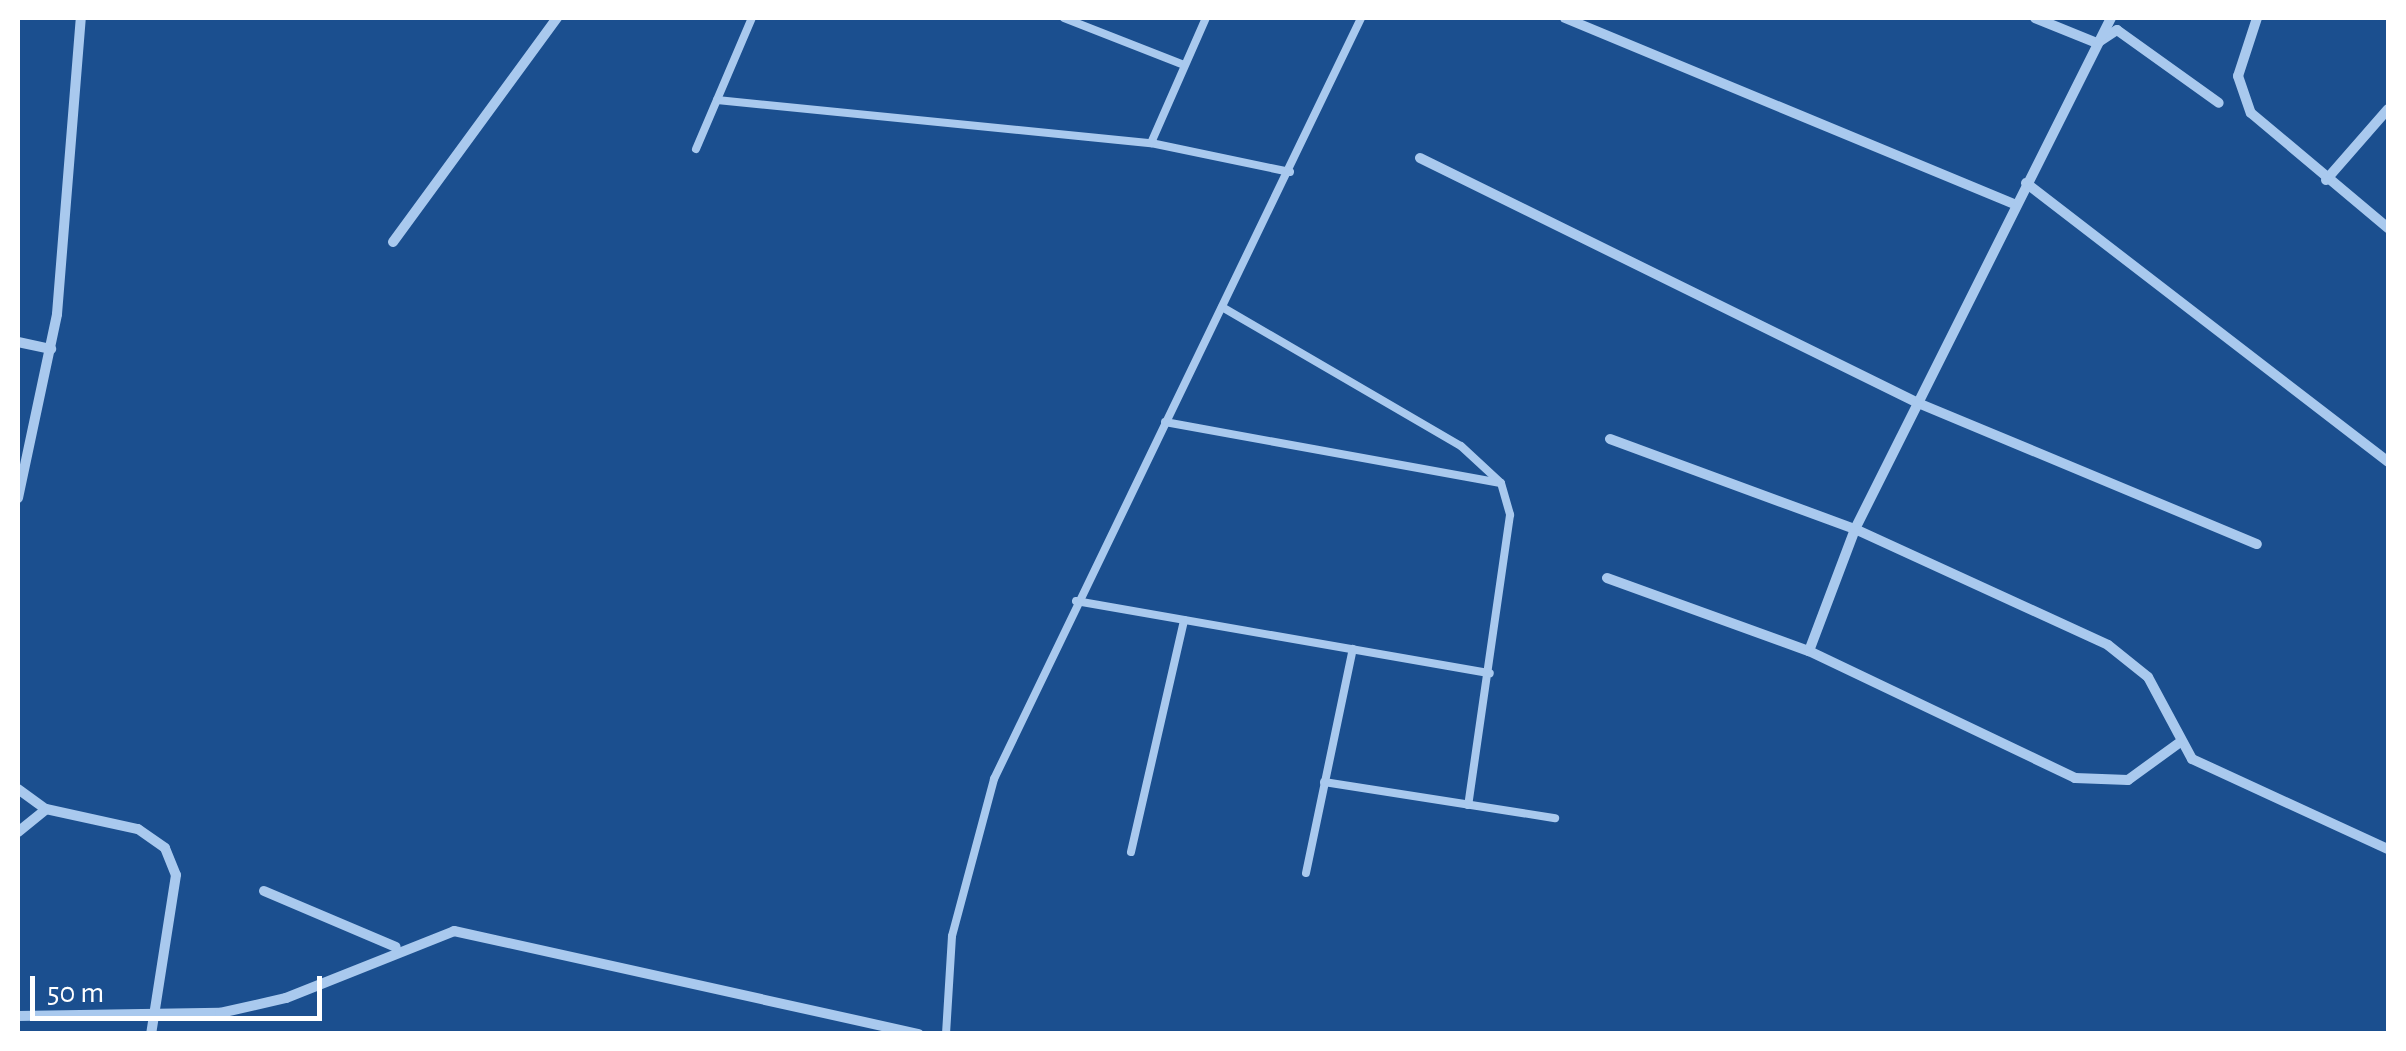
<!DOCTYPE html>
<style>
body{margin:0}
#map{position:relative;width:2406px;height:1051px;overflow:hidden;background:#1b4f8f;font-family:"Alegreya Sans",sans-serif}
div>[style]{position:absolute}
.lane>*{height:8px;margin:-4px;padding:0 4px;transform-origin:4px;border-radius:4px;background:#a9c9ee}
.street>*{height:10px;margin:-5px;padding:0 5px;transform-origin:5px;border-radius:5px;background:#a9c9ee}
span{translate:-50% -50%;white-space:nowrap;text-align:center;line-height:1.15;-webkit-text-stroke:8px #1b4f8f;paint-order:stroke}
.frame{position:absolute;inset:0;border:20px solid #fff;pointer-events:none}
.scale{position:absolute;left:30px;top:976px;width:292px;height:45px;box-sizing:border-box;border:5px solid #fff;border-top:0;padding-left:12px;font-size:30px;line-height:35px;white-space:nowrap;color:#fff;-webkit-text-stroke:8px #1b4f8f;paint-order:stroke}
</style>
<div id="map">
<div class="lane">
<div style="left:1064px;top:18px;width:129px;rotate:21.4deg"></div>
<div style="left:717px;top:100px;width:436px;rotate:5.7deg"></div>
<div style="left:1151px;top:143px;width:142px;rotate:11.8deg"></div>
<div style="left:1151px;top:143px;width:137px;rotate:-66.3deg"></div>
<div style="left:696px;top:149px;width:142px;rotate:-66.9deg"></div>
<div style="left:1222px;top:307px;width:276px;rotate:30.2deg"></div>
<div style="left:1461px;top:446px;width:54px;rotate:42.8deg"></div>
<div style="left:1501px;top:483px;width:33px;rotate:74deg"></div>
<div style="left:1510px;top:515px;width:293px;rotate:98.2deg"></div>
<div style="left:1165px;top:422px;width:341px;rotate:10.3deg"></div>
<div style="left:1076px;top:601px;width:420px;rotate:9.9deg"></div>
<div style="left:1324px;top:782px;width:234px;rotate:8.9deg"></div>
<div style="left:1131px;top:852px;width:238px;rotate:-77.1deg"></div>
<div style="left:1306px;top:873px;width:229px;rotate:-78.2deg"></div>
<div style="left:946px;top:1034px;width:98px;rotate:-86.5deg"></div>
<div style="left:952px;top:936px;width:163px;rotate:-75deg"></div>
<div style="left:994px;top:779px;width:845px;rotate:-64.25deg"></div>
</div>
<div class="street">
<div style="left:1565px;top:18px;width:488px;rotate:22.5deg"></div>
<div style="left:2035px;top:18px;width:67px;rotate:22deg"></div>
<div style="left:2097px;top:43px;width:24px;rotate:-33deg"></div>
<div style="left:2117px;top:30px;width:125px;rotate:35.6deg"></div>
<div style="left:2257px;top:18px;width:61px;rotate:108.1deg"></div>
<div style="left:2238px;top:76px;width:39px;rotate:71deg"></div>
<div style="left:2251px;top:113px;width:179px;rotate:40deg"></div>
<div style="left:1420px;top:158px;width:555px;rotate:26.2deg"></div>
<div style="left:1918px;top:403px;width:367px;rotate:22.6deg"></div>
<div style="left:2326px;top:180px;width:94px;rotate:-48.9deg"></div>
<div style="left:2026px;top:183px;width:457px;rotate:37.6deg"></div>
<div style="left:393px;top:242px;width:278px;rotate:-53.8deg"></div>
<div style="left:18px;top:342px;width:34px;rotate:12deg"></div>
<div style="left:1610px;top:439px;width:261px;rotate:20.2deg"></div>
<div style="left:1855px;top:529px;width:278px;rotate:24.6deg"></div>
<div style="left:2108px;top:645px;width:51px;rotate:38.7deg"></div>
<div style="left:2148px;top:677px;width:93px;rotate:61.8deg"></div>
<div style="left:2192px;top:759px;width:216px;rotate:24.7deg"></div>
<div style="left:18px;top:498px;width:188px;rotate:-78deg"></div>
<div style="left:57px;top:314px;width:297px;rotate:-85.4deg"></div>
<div style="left:1607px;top:578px;width:215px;rotate:19.9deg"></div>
<div style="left:1809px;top:651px;width:295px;rotate:25.5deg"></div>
<div style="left:2075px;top:778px;width:53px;rotate:2.2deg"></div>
<div style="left:2128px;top:780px;width:63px;rotate:-36deg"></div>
<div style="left:1809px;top:651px;width:130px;rotate:-69.3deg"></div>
<div style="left:1855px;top:529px;width:572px;rotate:-63.39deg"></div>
<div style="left:18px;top:789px;width:34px;rotate:36deg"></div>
<div style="left:46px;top:809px;width:94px;rotate:12.3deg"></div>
<div style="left:138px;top:829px;width:33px;rotate:35deg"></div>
<div style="left:165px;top:848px;width:29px;rotate:68deg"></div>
<div style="left:176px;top:875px;width:161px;rotate:98.9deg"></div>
<div style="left:18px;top:832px;width:36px;rotate:-39deg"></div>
<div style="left:264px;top:891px;width:143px;rotate:23deg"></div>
<div style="left:18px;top:1016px;width:202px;rotate:-0.9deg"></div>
<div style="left:220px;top:1013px;width:68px;rotate:-12.8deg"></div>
<div style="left:286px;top:998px;width:181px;rotate:-21.7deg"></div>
<div style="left:454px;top:931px;width:476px;rotate:12.5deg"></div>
</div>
<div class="frame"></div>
<div class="scale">50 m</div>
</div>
